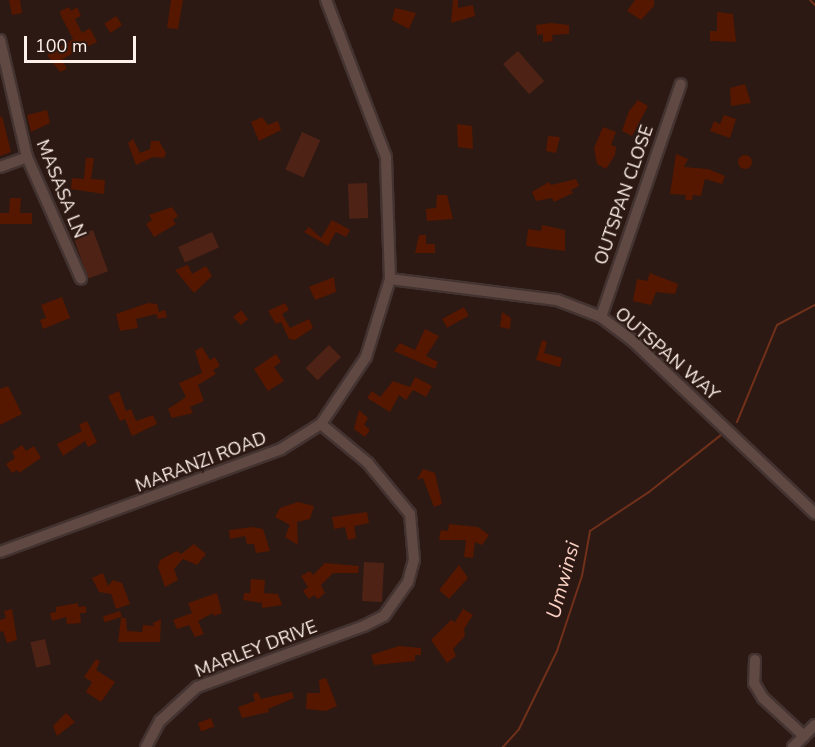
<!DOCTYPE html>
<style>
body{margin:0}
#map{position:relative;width:815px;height:747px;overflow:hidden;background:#2c1913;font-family:"Nunito Sans",sans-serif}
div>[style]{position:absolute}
.green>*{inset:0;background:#4e2315;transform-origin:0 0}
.stream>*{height:2px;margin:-1px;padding:0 1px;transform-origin:1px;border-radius:1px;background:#70301a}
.building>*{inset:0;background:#551700;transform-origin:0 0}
.round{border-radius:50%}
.roads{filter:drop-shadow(2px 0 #433331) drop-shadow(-2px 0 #433331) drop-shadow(0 2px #433331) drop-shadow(0 -2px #433331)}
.minor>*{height:10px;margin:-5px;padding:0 5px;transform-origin:5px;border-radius:5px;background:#604942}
span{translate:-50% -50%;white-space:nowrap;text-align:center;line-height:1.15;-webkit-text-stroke:4.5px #2c1913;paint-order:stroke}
.street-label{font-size:18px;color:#fef0eb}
.water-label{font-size:20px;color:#fad0c2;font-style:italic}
.scale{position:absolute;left:24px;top:36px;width:112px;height:27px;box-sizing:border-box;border:3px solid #fef0eb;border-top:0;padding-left:8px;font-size:18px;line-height:21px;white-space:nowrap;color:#fef0eb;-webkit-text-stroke:4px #2c1913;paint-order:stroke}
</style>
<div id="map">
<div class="green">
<div style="left:518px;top:51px;width:40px;height:20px;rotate:49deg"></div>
<div style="left:302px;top:132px;width:20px;height:41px;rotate:24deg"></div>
<div style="left:367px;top:183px;width:35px;height:19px;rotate:88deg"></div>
<div style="left:93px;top:230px;width:44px;height:21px;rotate:70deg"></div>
<div style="left:212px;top:232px;width:17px;height:37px;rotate:66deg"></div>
<div style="left:329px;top:345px;width:17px;height:33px;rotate:45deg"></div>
<div style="left:364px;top:562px;width:20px;height:39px;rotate:3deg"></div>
<div style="left:45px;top:639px;width:26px;height:15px;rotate:77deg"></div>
</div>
<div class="stream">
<div style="left:810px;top:0;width:7px;rotate:45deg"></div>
<div style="left:737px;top:422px;width:105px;rotate:-67.6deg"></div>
<div style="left:777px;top:325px;width:43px;rotate:-27.8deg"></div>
<div style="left:503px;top:747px;width:24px;rotate:-48deg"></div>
<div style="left:519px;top:729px;width:87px;rotate:-64deg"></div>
<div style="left:557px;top:651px;width:79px;rotate:-71.6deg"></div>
<div style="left:582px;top:576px;width:46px;rotate:-79.9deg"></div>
<div style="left:590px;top:531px;width:71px;rotate:-33.5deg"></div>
<div style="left:649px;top:492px;width:92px;rotate:-38.4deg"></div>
</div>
<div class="building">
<div style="clip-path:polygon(9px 0,20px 0,22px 13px,12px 15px)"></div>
<div style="clip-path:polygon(171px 0,183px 0,178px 29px,167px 28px)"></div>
<div style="clip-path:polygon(453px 0,458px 0,458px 8px,473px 5px,475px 16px,451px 23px)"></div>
<div style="clip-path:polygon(635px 0,654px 0,654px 6px,641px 20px,627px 11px)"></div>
<div style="clip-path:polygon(69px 7px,71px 11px,77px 7px,81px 16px,75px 19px,82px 33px,90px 28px,97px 42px,62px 59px,67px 69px,60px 72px,47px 55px,73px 39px,61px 16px,60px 11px)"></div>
<div style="clip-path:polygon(395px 8px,416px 13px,409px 29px,392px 20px)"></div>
<div style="clip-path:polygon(717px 12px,733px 14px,736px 42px,710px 41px,710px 31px,717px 31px)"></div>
<div style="left:116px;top:16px;width:11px;height:14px;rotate:56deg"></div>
<div style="clip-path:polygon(551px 23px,569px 25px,569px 34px,552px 35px,553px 41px,543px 42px,543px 34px,537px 35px,536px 25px)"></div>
<div style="clip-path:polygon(745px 84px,751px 103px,731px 106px,730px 88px)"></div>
<div style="clip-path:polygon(638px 100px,648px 106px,632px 136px,622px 131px,629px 111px)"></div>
<div style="clip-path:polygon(47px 110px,50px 123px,31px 132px,27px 115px)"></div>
<div style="clip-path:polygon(724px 115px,736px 119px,730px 138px,710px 131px,714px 121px,720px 124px)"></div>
<div style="clip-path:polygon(2px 116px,11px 152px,0 156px,0 117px)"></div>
<div style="clip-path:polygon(262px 117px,268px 125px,278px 121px,281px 130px,259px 141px,251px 122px)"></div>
<div style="clip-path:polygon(457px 124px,472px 126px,473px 149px,458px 147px)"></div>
<div style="clip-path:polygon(603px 127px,616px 132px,611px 145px,616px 147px,615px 155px,606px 169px,597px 164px,594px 148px)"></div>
<div style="clip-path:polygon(548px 136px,560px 137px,556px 153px,546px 151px)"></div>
<div style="clip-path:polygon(133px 139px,140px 153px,150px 149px,151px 141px,159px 141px,166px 153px,164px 158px,153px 157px,136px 165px,128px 143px)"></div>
<div style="clip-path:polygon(676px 154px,688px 159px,684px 167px,708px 169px,725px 176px,722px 184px,705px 179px,701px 196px,693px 195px,692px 200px,685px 200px,686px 195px,670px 194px)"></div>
<div class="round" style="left:738px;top:155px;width:14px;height:14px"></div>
<div style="clip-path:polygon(86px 158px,94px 158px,91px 179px,105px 180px,104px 194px,71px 189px,72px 178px,84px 179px)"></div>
<div style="clip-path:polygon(576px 179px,579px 186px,571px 190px,573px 193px,554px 202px,552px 198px,536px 201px,532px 192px,549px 182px,551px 185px)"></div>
<div style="clip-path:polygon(437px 195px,447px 195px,453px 219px,427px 221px,426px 209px,436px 208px)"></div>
<div style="clip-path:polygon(10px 198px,21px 198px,20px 213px,32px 213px,32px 224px,0 224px,0 213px,9px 213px)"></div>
<div style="clip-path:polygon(172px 207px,178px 216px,173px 220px,176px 224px,154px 237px,146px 224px,152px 220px,149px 215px)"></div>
<div style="clip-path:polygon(332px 220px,350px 230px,346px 237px,336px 232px,328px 246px,304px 232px,309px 227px,321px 238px)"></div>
<div style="clip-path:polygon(542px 225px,565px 230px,565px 251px,526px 246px,528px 229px,541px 231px)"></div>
<div style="clip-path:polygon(419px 235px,426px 235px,426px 244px,435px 244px,435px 253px,415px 253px)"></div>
<div style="clip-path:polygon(188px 265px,192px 274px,206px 266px,212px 276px,194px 293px,175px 270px)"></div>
<div style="clip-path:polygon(650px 273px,678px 284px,675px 294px,656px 292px,651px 305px,633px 301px,637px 279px,647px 281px)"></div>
<div style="clip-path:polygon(334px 277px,336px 292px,315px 300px,309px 287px)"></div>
<div style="clip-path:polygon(62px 297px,70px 318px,43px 329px,40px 320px,46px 318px,41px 305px)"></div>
<div style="clip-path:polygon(148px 303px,157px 304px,159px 312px,165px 310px,167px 317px,158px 319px,156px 314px,136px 319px,138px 328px,120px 331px,116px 314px)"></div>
<div style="clip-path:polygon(285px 303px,289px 310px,282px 314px,290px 328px,309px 319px,313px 328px,295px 340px,289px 339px,281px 322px,276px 324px,268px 311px)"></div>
<div style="left:464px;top:307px;width:10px;height:25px;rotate:61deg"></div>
<div style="clip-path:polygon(241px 310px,248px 319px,241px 325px,233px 317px)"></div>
<div style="clip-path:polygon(502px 312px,511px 318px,510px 329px,500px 327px)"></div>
<div style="clip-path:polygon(425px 329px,439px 336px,426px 356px,438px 362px,435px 369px,394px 351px,400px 343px,415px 350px)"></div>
<div style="clip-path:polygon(542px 340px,547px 342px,544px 353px,562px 358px,560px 367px,536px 360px)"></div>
<div style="clip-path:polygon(202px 347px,210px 360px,215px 357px,220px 366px,213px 370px,216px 374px,198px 385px,204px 401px,190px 407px,193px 413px,172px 418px,168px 409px,186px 397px,179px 383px,202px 373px,195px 351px)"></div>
<div style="clip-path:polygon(276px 354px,281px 362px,274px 367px,284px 381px,268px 391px,254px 369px)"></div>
<div style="clip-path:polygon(415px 377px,432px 386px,426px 397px,413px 390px,406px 400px,399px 395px,390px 412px,367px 398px,372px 391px,380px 397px,393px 381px,410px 387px)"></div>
<div style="clip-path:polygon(8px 386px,22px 414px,0 425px,0 389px)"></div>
<div style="clip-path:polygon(119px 391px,126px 411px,131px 409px,136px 421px,153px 415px,157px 424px,132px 436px,125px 419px,120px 421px,108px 396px)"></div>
<div style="clip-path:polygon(359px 410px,368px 418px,364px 425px,370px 430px,365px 437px,354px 429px)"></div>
<div style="clip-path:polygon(87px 421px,97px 442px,88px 447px,85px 441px,63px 456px,57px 444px,82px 431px,79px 425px)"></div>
<div style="clip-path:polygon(22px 445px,26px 451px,34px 446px,41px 458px,19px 473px,17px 470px,12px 473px,6px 464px,15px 458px,12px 452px)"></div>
<div style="clip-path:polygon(423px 469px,435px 473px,442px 504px,434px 507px,423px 478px,417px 480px)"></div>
<div style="clip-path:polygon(298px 502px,314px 506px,310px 519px,297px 522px,298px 545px,285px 537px,290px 525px,275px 517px,280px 508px)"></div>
<div style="clip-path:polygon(367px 512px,369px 523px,354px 526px,356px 538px,348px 540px,345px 527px,334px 529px,332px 517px)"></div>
<div style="clip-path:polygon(449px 524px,478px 527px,489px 535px,482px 545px,475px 542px,473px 558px,464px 557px,466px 540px,439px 540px,441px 530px,448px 531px)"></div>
<div style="clip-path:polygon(253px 527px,263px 529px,270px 551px,256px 553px,254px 544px,247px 544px,245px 536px,230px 539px,229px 530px)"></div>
<div style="clip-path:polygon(194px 544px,206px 554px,197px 565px,183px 559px,174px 569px,178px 580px,165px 587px,158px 567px,160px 560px,177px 551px,181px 554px)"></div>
<div style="clip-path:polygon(325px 563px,359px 566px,358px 573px,333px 573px,321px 585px,325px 593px,318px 599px,314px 595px,309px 599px,303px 591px,308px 587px,301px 576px,310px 571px,313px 575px)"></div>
<div style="clip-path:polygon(459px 565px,468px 578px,449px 599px,439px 590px)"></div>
<div style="clip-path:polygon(103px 573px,108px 586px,113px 580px,122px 583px,130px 604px,116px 609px,111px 594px,99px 592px,92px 578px)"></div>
<div style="clip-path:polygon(251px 579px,265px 580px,264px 593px,278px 594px,282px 605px,262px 608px,262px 603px,243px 600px,244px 593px,250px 593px)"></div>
<div style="clip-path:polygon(217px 593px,222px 613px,214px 616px,213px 613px,198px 621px,204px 634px,195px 637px,189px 625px,177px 629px,173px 620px,192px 613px,188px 603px)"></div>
<div style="clip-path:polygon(78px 603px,78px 607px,86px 606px,86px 613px,80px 613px,81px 623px,67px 624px,66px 617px,52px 621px,50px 613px,56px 612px,56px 607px)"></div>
<div style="clip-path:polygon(12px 609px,17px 640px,7px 643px,3px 631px,0 632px,0 620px,6px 618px,4px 611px)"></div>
<div style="clip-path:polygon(463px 609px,473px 615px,464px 629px,465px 636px,453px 649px,456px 656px,447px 663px,431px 640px,451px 620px,455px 622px)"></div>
<div style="left:120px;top:611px;width:6px;height:18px;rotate:72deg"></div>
<div style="clip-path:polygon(121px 618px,126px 618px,127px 631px,142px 632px,143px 625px,154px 626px,153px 623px,161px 619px,160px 642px,118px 642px)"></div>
<div style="clip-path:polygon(399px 646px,421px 648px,421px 655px,415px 655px,415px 661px,374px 665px,371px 655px)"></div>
<div style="clip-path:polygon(96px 659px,100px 662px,96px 670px,115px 682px,101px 702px,86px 692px,92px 682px,84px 677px)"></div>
<div style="clip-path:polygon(326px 678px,337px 706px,326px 711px,306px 709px,307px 693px,320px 693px,319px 680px)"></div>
<div style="clip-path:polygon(258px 692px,261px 699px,292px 692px,294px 698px,268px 709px,269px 712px,242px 718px,238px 707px,255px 701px,253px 694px)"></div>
<div style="clip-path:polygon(66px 713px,75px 722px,57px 736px,53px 726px)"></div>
<div style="left:211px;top:718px;width:9px;height:14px;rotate:69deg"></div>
</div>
<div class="roads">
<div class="minor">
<div style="left:0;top:40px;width:120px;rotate:77deg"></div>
<div style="left:27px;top:157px;width:133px;rotate:66.1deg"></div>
<div style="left:0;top:167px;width:29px;rotate:-20deg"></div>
<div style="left:390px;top:279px;width:168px;rotate:7.2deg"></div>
<div style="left:557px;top:300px;width:47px;rotate:21.1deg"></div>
<div style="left:601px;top:317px;width:40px;rotate:37deg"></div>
<div style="left:633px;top:341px;width:251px;rotate:43.5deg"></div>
<div style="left:601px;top:317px;width:246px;rotate:-71.1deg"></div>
<div style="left:0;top:552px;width:299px;rotate:-20.1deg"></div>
<div style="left:281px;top:449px;width:47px;rotate:-32deg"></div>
<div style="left:321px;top:424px;width:81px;rotate:-56.1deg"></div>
<div style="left:366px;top:357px;width:82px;rotate:-72.9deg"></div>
<div style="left:390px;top:279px;width:122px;rotate:-91.9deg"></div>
<div style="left:386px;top:157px;width:168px;rotate:-110.9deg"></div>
<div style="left:755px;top:660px;width:23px;rotate:92deg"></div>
<div style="left:754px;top:683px;width:17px;rotate:59deg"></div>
<div style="left:763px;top:698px;width:56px;rotate:42.8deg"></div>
<div style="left:146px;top:747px;width:30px;rotate:-62deg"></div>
<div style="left:160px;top:721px;width:50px;rotate:-42.6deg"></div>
<div style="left:197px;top:687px;width:178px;rotate:-20.1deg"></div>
<div style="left:364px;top:626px;width:22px;rotate:-27deg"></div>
<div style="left:384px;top:616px;width:42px;rotate:-54.8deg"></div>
<div style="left:408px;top:582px;width:23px;rotate:-75deg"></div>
<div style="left:414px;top:560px;width:46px;rotate:-95deg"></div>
<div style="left:410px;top:514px;width:66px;rotate:-129.5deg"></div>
<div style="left:368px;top:463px;width:61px;rotate:-140.3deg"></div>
<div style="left:793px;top:747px;width:31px;rotate:-45deg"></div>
</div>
</div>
<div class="street-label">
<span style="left:61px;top:189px;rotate:68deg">MASASA LN</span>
<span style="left:624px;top:195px;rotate:-71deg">OUTSPAN CLOSE</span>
<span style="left:667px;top:354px;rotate:41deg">OUTSPAN WAY</span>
<span style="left:201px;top:462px;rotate:-21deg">MARANZI ROAD</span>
<span style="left:256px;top:649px;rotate:-21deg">MARLEY DRIVE</span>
</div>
<div class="water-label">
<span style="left:563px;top:580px;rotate:-75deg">Umwinsi</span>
</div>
<div class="scale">100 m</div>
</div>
